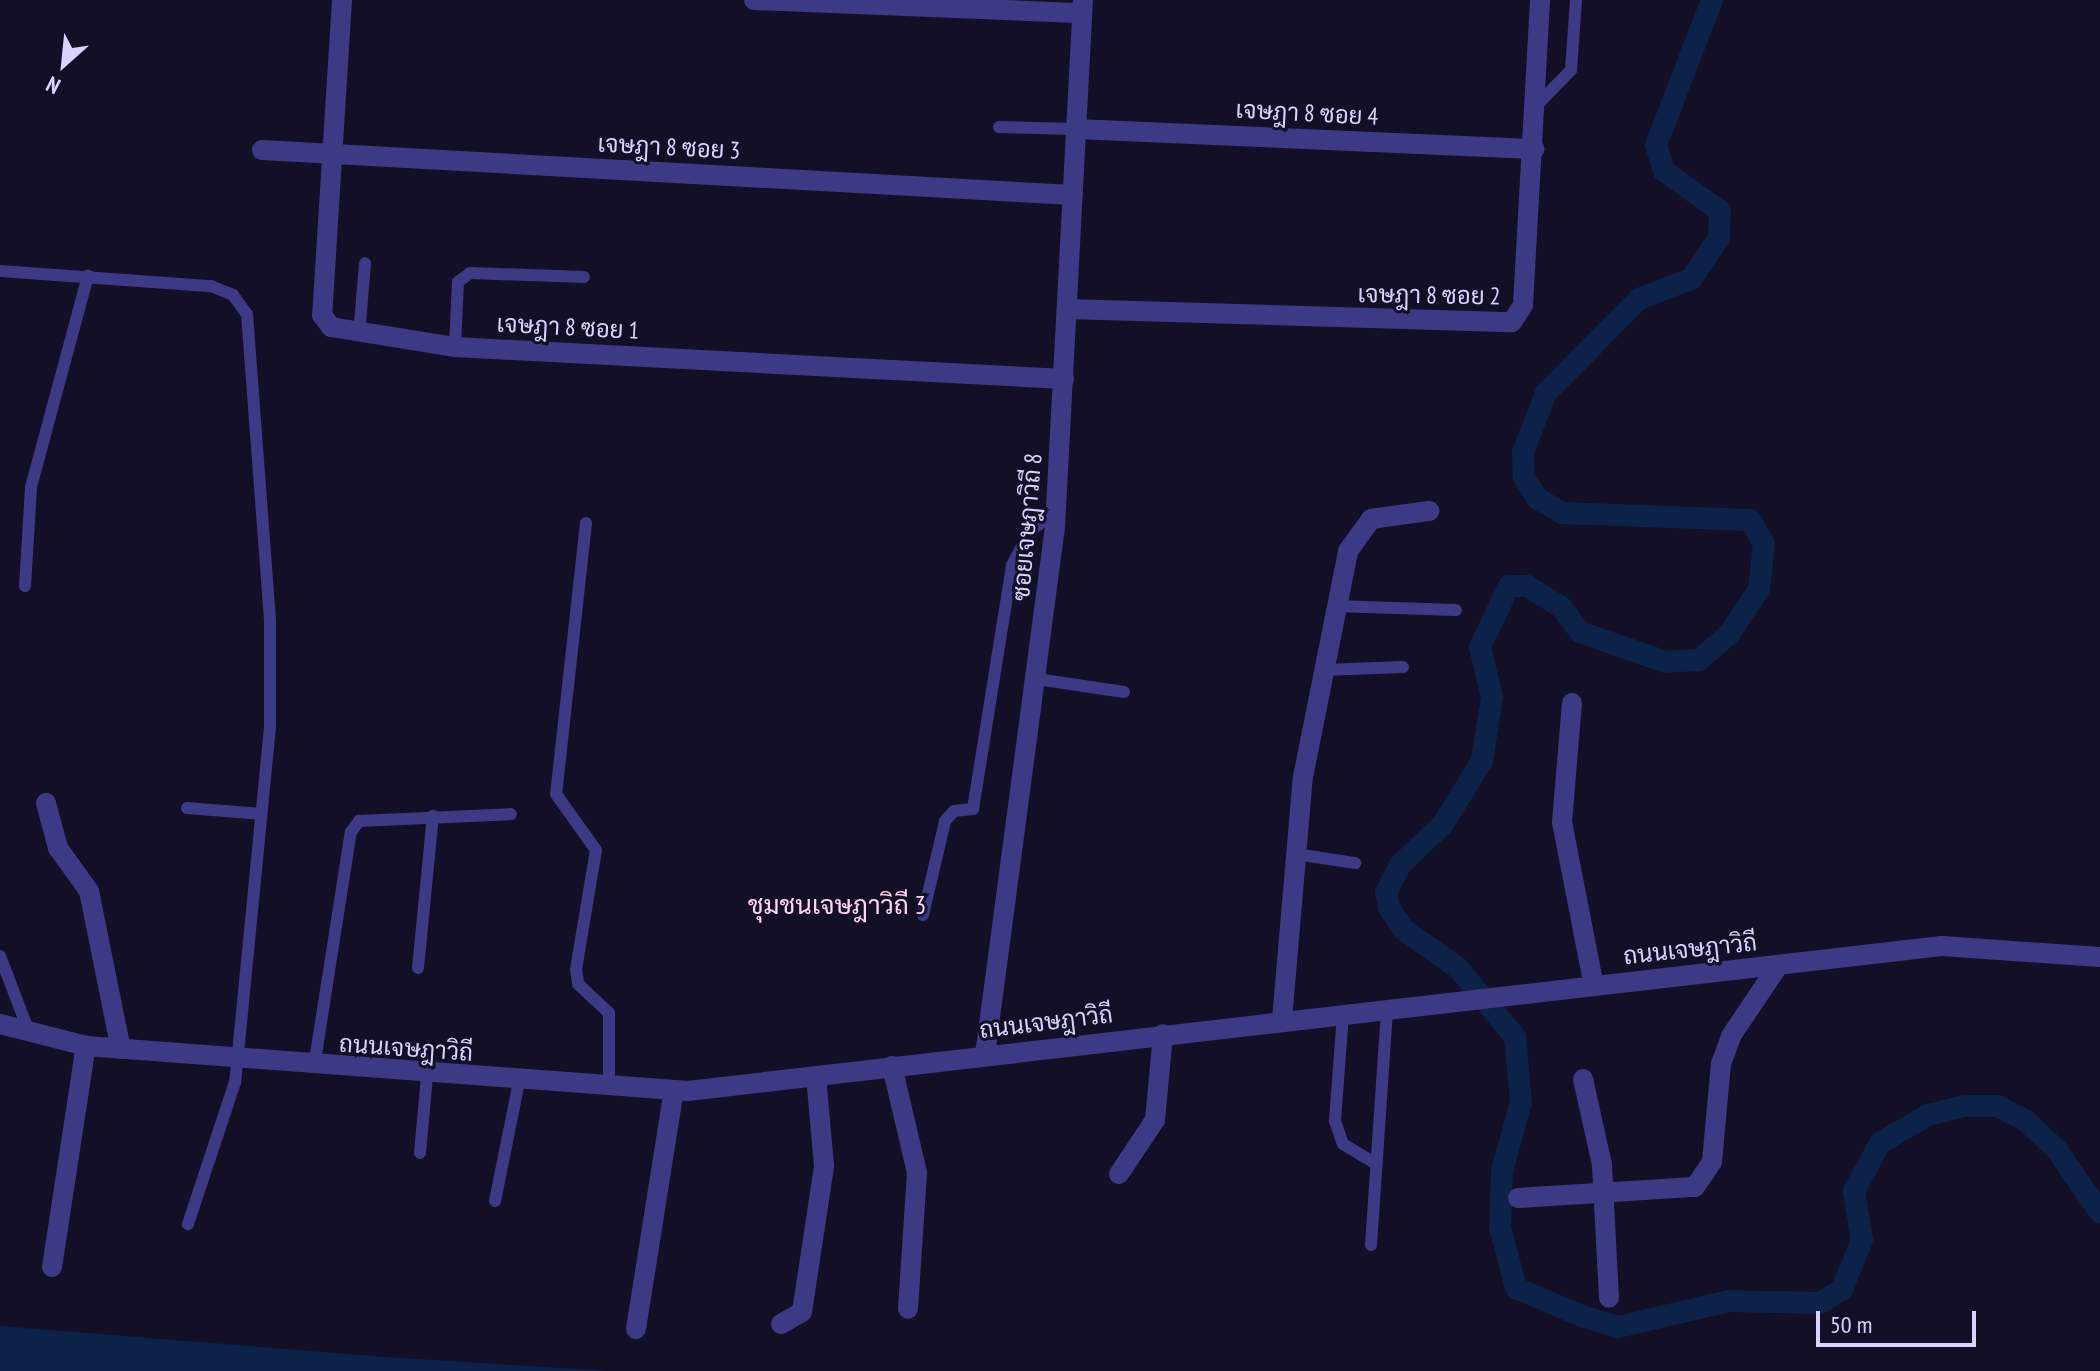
<!DOCTYPE html>
<meta charset="utf-8">
<style>
body{margin:0}
#map{position:relative;width:2100px;height:1371px;overflow:hidden;background:#130f26;font-family:"PT Sans Narrow",Sarabun,sans-serif}
div>[style]{position:absolute}
.water>*{inset:0;background:#0c2248}
.canal>*{height:22px;margin:-11px;padding:0 11px;transform-origin:11px;border-radius:11px;background:#0c2248}
.service>*{height:12px;margin:-6px;padding:0 6px;transform-origin:6px;border-radius:6px;background:#3d3a85}
.minor>*{height:20px;margin:-10px;padding:0 10px;transform-origin:10px;border-radius:10px;background:#3d3a85}
.tertiary>*{height:20px;margin:-10px;padding:0 10px;transform-origin:10px;border-radius:10px;background:#3d3a85}
span{translate:-50% -50%;white-space:nowrap;text-align:center;line-height:1.15;-webkit-text-stroke:6px #130f26;paint-order:stroke}
.street-label{font-size:24px;color:#d9d4ff}
.neighbourhood-label{font-size:26px;color:#ffd6f0}
.north{position:absolute;left:24px;top:24px;width:80px;height:80px;-webkit-text-stroke:6px #130f26;paint-order:stroke;rotate:207deg;font-size:22px;font-weight:700;line-height:32px;text-align:center;color:#d9d4ff}
.north::after{content:'';display:block;margin:auto;width:28px;height:36px;background:#d9d4ff;clip-path:polygon(50% 0,100% 100%,50% 72%,0 100%)}
.scale{position:absolute;left:1816px;top:1311px;width:160px;height:36px;box-sizing:border-box;border:4px solid #d9d4ff;border-top:0;padding-left:10px;font-size:24px;line-height:28px;white-space:nowrap;color:#d9d4ff;-webkit-text-stroke:6px #130f26;paint-order:stroke}
</style>
<div id="map">
<div class="water">
<div style="clip-path:polygon(0 1326px,385px 1357px,608px 1371px,0 1371px)"></div>
</div>
<div class="canal">
<div style="left:1712px;top:0;width:155px;rotate:111.1deg"></div>
<div style="left:1656px;top:145px;width:27px;rotate:73deg"></div>
<div style="left:1664px;top:171px;width:69px;rotate:35.5deg"></div>
<div style="left:1720px;top:211px;width:27px;rotate:92deg"></div>
<div style="left:1719px;top:238px;width:50px;rotate:124.3deg"></div>
<div style="left:1691px;top:279px;width:56px;rotate:159deg"></div>
<div style="left:1639px;top:299px;width:132px;rotate:134.7deg"></div>
<div style="left:1546px;top:393px;width:63px;rotate:111.3deg"></div>
<div style="left:1523px;top:452px;width:25px;rotate:88deg"></div>
<div style="left:1524px;top:477px;width:26px;rotate:58deg"></div>
<div style="left:1538px;top:499px;width:28px;rotate:30deg"></div>
<div style="left:1562px;top:513px;width:188px;rotate:2.1deg"></div>
<div style="left:1750px;top:520px;width:28px;rotate:60deg"></div>
<div style="left:1764px;top:544px;width:45px;rotate:96.3deg"></div>
<div style="left:1759px;top:589px;width:54px;rotate:123.7deg"></div>
<div style="left:1729px;top:634px;width:40px;rotate:139deg"></div>
<div style="left:1699px;top:660px;width:33px;rotate:177deg"></div>
<div style="left:1666px;top:662px;width:91px;rotate:-160.8deg"></div>
<div style="left:1580px;top:632px;width:31px;rotate:-127deg"></div>
<div style="left:1561px;top:607px;width:40px;rotate:-148deg"></div>
<div style="left:1527px;top:586px;width:18px;rotate:180deg"></div>
<div style="left:1509px;top:586px;width:68px;rotate:115.4deg"></div>
<div style="left:1480px;top:647px;width:51px;rotate:76.5deg"></div>
<div style="left:1492px;top:697px;width:65px;rotate:98.9deg"></div>
<div style="left:1482px;top:761px;width:74px;rotate:121.8deg"></div>
<div style="left:1443px;top:824px;width:59px;rotate:136.4deg"></div>
<div style="left:1400px;top:865px;width:30px;rotate:117deg"></div>
<div style="left:1386px;top:892px;width:16px;rotate:79deg"></div>
<div style="left:1389px;top:908px;width:25px;rotate:56deg"></div>
<div style="left:1403px;top:929px;width:67px;rotate:35.3deg"></div>
<div style="left:1458px;top:968px;width:89px;rotate:50.4deg"></div>
<div style="left:1515px;top:1037px;width:65px;rotate:84.7deg"></div>
<div style="left:1521px;top:1102px;width:72px;rotate:105.4deg"></div>
<div style="left:1502px;top:1171px;width:56px;rotate:92deg"></div>
<div style="left:1500px;top:1227px;width:63px;rotate:75.3deg"></div>
<div style="left:1516px;top:1288px;width:72px;rotate:23deg"></div>
<div style="left:1582px;top:1316px;width:38px;rotate:17deg"></div>
<div style="left:1618px;top:1327px;width:114px;rotate:-13.2deg"></div>
<div style="left:1729px;top:1301px;width:91px;rotate:1.3deg"></div>
<div style="left:1820px;top:1303px;width:26px;rotate:-32deg"></div>
<div style="left:1842px;top:1289px;width:53px;rotate:-67.8deg"></div>
<div style="left:1862px;top:1240px;width:50px;rotate:-99.3deg"></div>
<div style="left:1854px;top:1191px;width:55px;rotate:-61.6deg"></div>
<div style="left:1880px;top:1143px;width:56px;rotate:-30.3deg"></div>
<div style="left:1928px;top:1115px;width:37px;rotate:-14deg"></div>
<div style="left:1964px;top:1106px;width:33px"></div>
<div style="left:1997px;top:1106px;width:31px;rotate:27deg"></div>
<div style="left:2025px;top:1120px;width:42px;rotate:43.1deg"></div>
<div style="left:2056px;top:1149px;width:77px;rotate:55.1deg"></div>
</div>
<div class="service">
<div style="left:1537px;top:105px;width:49px;rotate:-45.8deg"></div>
<div style="left:1571px;top:70px;width:70px;rotate:-85.9deg"></div>
<div style="left:999px;top:127px;width:77px;rotate:1.5deg"></div>
<div style="left:0;top:271px;width:212px;rotate:4.1deg"></div>
<div style="left:211px;top:286px;width:24px;rotate:22deg"></div>
<div style="left:233px;top:295px;width:24px;rotate:54deg"></div>
<div style="left:247px;top:314px;width:308px;rotate:85.7deg"></div>
<div style="left:270px;top:621px;width:106px;rotate:90deg"></div>
<div style="left:270px;top:727px;width:357px;rotate:95.6deg"></div>
<div style="left:235px;top:1082px;width:150px;rotate:108.3deg"></div>
<div style="left:359px;top:335px;width:72px;rotate:-85.2deg"></div>
<div style="left:455px;top:347px;width:65px;rotate:-87.4deg"></div>
<div style="left:458px;top:282px;width:15px;rotate:-37deg"></div>
<div style="left:470px;top:273px;width:114px;rotate:2deg"></div>
<div style="left:586px;top:523px;width:273px;rotate:96.3deg"></div>
<div style="left:556px;top:794px;width:69px;rotate:54.5deg"></div>
<div style="left:596px;top:850px;width:121px;rotate:99.5deg"></div>
<div style="left:576px;top:969px;width:15px;rotate:82deg"></div>
<div style="left:578px;top:984px;width:42px;rotate:43.1deg"></div>
<div style="left:609px;top:1013px;width:74px;rotate:90deg"></div>
<div style="left:25px;top:586px;width:99px;rotate:-86.5deg"></div>
<div style="left:31px;top:487px;width:219px;rotate:-74.9deg"></div>
<div style="left:1335px;top:606px;width:121px;rotate:1.9deg"></div>
<div style="left:1323px;top:670px;width:80px;rotate:-2.1deg"></div>
<div style="left:1037px;top:679px;width:88px;rotate:8.5deg"></div>
<div style="left:187px;top:808px;width:74px;rotate:4.6deg"></div>
<div style="left:1296px;top:854px;width:60px;rotate:8.7deg"></div>
<div style="left:923px;top:915px;width:97px;rotate:-76.8deg"></div>
<div style="left:945px;top:821px;width:13px;rotate:-48deg"></div>
<div style="left:954px;top:811px;width:19px;rotate:-6deg"></div>
<div style="left:973px;top:809px;width:247px;rotate:-80.9deg"></div>
<div style="left:1012px;top:565px;width:38px;rotate:-62deg"></div>
<div style="left:1030px;top:531px;width:31px;rotate:-36deg"></div>
<div style="left:0;top:956px;width:81px;rotate:69.1deg"></div>
<div style="left:418px;top:968px;width:153px;rotate:-84.4deg"></div>
<div style="left:1343px;top:1014px;width:107px;rotate:94.3deg"></div>
<div style="left:1335px;top:1121px;width:24px;rotate:71deg"></div>
<div style="left:1343px;top:1144px;width:39px;rotate:31deg"></div>
<div style="left:314px;top:1067px;width:238px;rotate:-81.1deg"></div>
<div style="left:351px;top:832px;width:14px;rotate:-54deg"></div>
<div style="left:359px;top:821px;width:152px;rotate:-2.6deg"></div>
<div style="left:420px;top:1153px;width:77px;rotate:-84.8deg"></div>
<div style="left:495px;top:1201px;width:121px;rotate:-78.6deg"></div>
<div style="left:1371px;top:1245px;width:237px;rotate:-86.1deg"></div>
</div>
<div class="minor">
<div style="left:342px;top:0;width:316px;rotate:93.6deg"></div>
<div style="left:322px;top:315px;width:15px;rotate:53deg"></div>
<div style="left:331px;top:327px;width:126px;rotate:9.2deg"></div>
<div style="left:455px;top:347px;width:610px;rotate:3.01deg"></div>
<div style="left:754px;top:0;width:328px;rotate:2.3deg"></div>
<div style="left:1076px;top:129px;width:459px;rotate:2.5deg"></div>
<div style="left:262px;top:150px;width:812px;rotate:3.18deg"></div>
<div style="left:1068px;top:309px;width:444px;rotate:1.7deg"></div>
<div style="left:1512px;top:322px;width:20px;rotate:-57deg"></div>
<div style="left:1523px;top:305px;width:305px;rotate:-86.8deg"></div>
<div style="left:1572px;top:703px;width:119px;rotate:94.8deg"></div>
<div style="left:1562px;top:822px;width:167px;rotate:79deg"></div>
<div style="left:46px;top:803px;width:47px;rotate:75.1deg"></div>
<div style="left:58px;top:848px;width:53px;rotate:54.2deg"></div>
<div style="left:89px;top:891px;width:161px;rotate:78.6deg"></div>
<div style="left:1282px;top:1020px;width:244px;rotate:-85.1deg"></div>
<div style="left:1303px;top:777px;width:230px;rotate:-78.7deg"></div>
<div style="left:1348px;top:551px;width:39px;rotate:-54deg"></div>
<div style="left:1371px;top:519px;width:59px;rotate:-7.9deg"></div>
<div style="left:985px;top:1055px;width:533px;rotate:-82.45deg"></div>
<div style="left:1055px;top:527px;width:528px;rotate:-86.96deg"></div>
<div style="left:892px;top:1066px;width:110px;rotate:76.8deg"></div>
<div style="left:917px;top:1173px;width:136px;rotate:93.8deg"></div>
<div style="left:1583px;top:1079px;width:88px;rotate:77.5deg"></div>
<div style="left:1602px;top:1165px;width:133px;rotate:87deg"></div>
<div style="left:1119px;top:1174px;width:65px;rotate:-56.3deg"></div>
<div style="left:1155px;top:1120px;width:86px;rotate:-84.7deg"></div>
<div style="left:1518px;top:1198px;width:177px;rotate:-3.6deg"></div>
<div style="left:1695px;top:1187px;width:30px;rotate:-56deg"></div>
<div style="left:1712px;top:1162px;width:98px;rotate:-84.8deg"></div>
<div style="left:1721px;top:1064px;width:30px;rotate:-70deg"></div>
<div style="left:1731px;top:1036px;width:84px;rotate:-56.1deg"></div>
<div style="left:52px;top:1267px;width:224px;rotate:-81.3deg"></div>
<div style="left:781px;top:1324px;width:24px;rotate:-30deg"></div>
<div style="left:802px;top:1312px;width:148px;rotate:-81.4deg"></div>
<div style="left:824px;top:1166px;width:90px;rotate:-95.1deg"></div>
<div style="left:636px;top:1329px;width:242px;rotate:-81deg"></div>
</div>
<div class="tertiary">
<div style="left:0;top:1024px;width:89px;rotate:14.3deg"></div>
<div style="left:86px;top:1046px;width:604px;rotate:4.27deg"></div>
<div style="left:688px;top:1091px;width:1262px;rotate:-6.6deg"></div>
<div style="left:1942px;top:946px;width:158px;rotate:4deg"></div>
</div>
<div class="street-label">
<span style="left:1307px;top:113px;rotate:3deg">เจษฎา 8 ซอย 4</span>
<span style="left:669px;top:147px;rotate:3deg">เจษฎา 8 ซอย 3</span>
<span style="left:1429px;top:295px;rotate:1deg">เจษฎา 8 ซอย 2</span>
<span style="left:568px;top:327px;rotate:3deg">เจษฎา 8 ซอย 1</span>
<span style="left:1027px;top:527px;rotate:-85deg">ซอยเจษฎาวิถี 8</span>
<span style="left:1690px;top:949px;rotate:-6deg">ถนนเจษฎาวิถี</span>
<span style="left:1046px;top:1022px;rotate:-7deg">ถนนเจษฎาวิถี</span>
<span style="left:406px;top:1048px;rotate:4deg">ถนนเจษฎาวิถี</span>
</div>
<div class="neighbourhood-label">
<span style="left:837px;top:905px">ชุมชนเจษฎาวิถี 3</span>
</div>
<div class="north">N</div>
<div class="scale">50 m</div>
</div>
